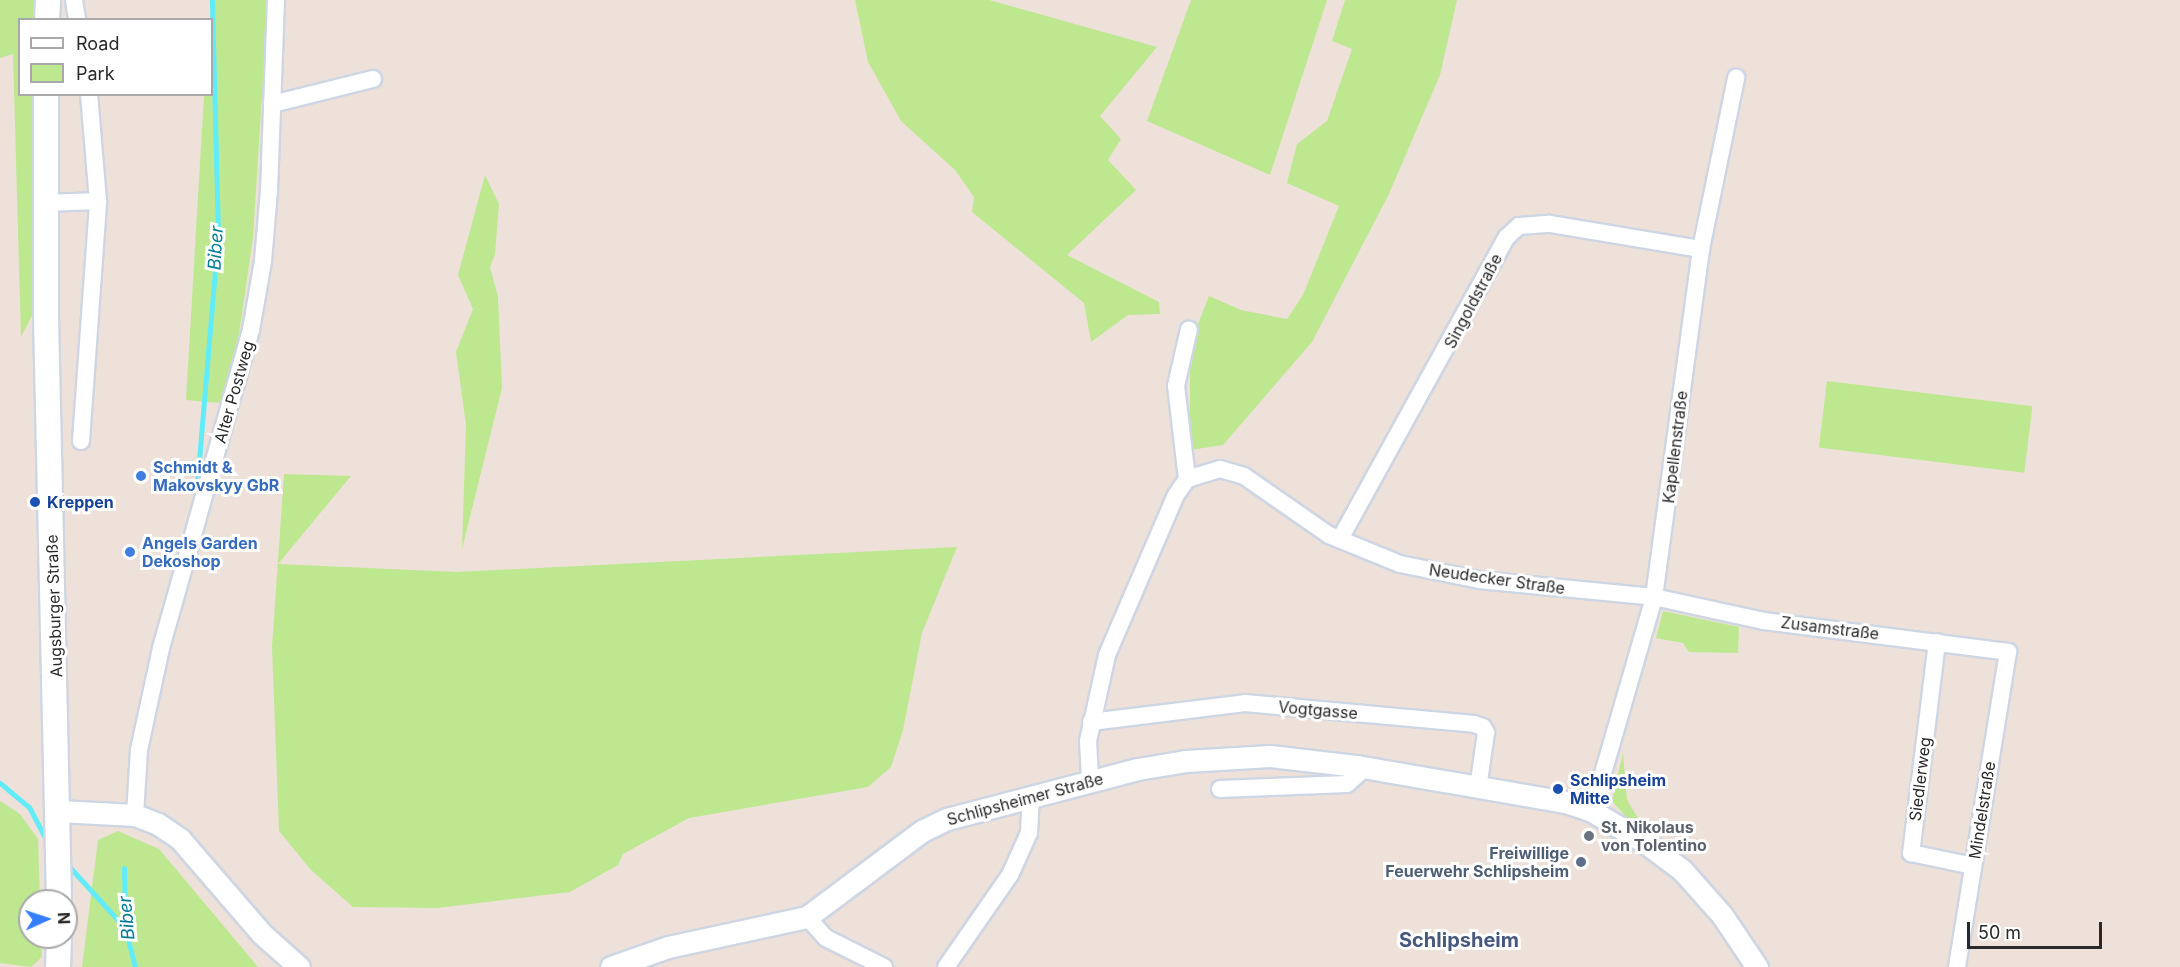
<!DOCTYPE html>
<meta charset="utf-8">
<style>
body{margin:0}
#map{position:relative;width:2180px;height:967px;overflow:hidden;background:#ede1d9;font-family:Inter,sans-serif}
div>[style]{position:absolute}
.green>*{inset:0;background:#bee890;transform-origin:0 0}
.stream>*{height:5px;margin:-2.5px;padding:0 2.5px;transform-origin:2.5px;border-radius:2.5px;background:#62ecf9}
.roads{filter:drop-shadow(2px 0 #ced6e3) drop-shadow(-2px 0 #ced6e3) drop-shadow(0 2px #ced6e3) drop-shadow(0 -2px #ced6e3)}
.minor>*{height:16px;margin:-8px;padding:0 8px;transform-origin:8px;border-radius:8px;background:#fff}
.tertiary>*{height:21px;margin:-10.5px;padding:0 10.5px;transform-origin:10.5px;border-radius:10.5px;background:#fff}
.secondary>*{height:24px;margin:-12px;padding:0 12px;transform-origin:12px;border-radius:12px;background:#fff}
.dots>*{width:16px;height:16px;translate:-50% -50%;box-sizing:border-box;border:3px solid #fff;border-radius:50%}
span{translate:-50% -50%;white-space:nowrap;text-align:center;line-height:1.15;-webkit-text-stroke:6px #fff;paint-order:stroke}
.street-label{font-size:16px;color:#292929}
.shop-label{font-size:16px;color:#366cbe;font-weight:700}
.left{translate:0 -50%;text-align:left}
.transit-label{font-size:16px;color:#164399;font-weight:700}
.worship-label{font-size:16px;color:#5b616d;font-weight:700}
.service-label{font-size:16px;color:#4e5e75;font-weight:700}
.right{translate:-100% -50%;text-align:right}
.water-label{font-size:18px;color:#047d95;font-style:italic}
.quarter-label{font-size:20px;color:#46597d;font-weight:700}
.legend{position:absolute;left:18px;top:18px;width:195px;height:78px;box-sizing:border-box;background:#fff;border:2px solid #a9a9a9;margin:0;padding:8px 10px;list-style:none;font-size:18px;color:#292929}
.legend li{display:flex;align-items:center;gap:12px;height:30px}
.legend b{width:30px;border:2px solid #a9a9a9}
.north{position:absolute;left:18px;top:889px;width:60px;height:60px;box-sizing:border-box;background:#fff;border:2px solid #a9a9a9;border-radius:50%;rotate:87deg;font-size:16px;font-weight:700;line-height:24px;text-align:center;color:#292929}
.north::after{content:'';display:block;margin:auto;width:21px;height:27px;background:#347eff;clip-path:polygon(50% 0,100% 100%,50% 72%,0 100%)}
.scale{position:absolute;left:1967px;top:922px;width:135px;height:27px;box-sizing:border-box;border:3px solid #292929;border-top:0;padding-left:8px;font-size:18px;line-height:21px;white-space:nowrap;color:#292929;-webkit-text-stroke:4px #fff;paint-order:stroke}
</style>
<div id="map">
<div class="green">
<div style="clip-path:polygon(0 0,37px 0,37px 19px,20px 20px,20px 94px,39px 95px,36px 308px,21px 337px,13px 54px,0 58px)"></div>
<div style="clip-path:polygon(212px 0,268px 0,253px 238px,238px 341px,221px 403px,186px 400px,204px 95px,212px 94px)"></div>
<div style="clip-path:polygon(855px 0,989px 0,1157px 47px,1100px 116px,1121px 139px,1108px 160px,1136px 190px,1067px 255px,1159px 302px,1160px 314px,1128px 315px,1091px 342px,1084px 303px,972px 212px,974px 197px,955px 170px,901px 121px,868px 62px)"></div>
<div style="clip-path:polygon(1191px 0,1327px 0,1270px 175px,1147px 121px)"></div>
<div style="clip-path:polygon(1345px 0,1457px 0,1440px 75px,1389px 194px,1312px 342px,1223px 445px,1190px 450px,1190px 344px,1209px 296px,1241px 310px,1287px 319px,1303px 295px,1339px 206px,1287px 183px,1297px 144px,1327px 121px,1352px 49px,1332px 41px)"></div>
<div style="clip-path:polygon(485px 175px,499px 204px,495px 254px,490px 267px,498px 297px,502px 388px,462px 549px,466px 425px,456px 352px,473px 309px,458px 275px)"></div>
<div style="left:1827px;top:381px;width:207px;height:67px;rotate:7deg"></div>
<div style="clip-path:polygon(284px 474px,351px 476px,278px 564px,457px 572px,957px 547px,922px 633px,903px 730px,891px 767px,868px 787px,689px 818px,623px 854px,618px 865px,570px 892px,437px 908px,353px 907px,311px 870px,279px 831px,272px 647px)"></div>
<div style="clip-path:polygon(1663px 611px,1739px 627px,1738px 653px,1689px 652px,1683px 643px,1656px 638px)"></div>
<div style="clip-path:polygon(1623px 753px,1627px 800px,1643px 826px,1628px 819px,1612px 801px)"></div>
<div style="clip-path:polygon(0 801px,20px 814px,38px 839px,40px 901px,30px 901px,30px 937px,41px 937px,42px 957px,31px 967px,0 963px)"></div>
<div style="clip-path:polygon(118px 831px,159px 849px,258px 967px,82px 967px,98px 840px)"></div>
</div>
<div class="stream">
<div style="left:196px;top:496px;width:264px;rotate:-85.2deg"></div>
<div style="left:218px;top:233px;width:233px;rotate:-91.5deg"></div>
<div style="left:0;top:783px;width:38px;rotate:40deg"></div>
<div style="left:29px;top:807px;width:43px;rotate:62.2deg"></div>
<div style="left:66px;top:863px;width:88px;rotate:47.8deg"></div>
<div style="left:124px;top:868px;width:60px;rotate:89deg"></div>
<div style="left:125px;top:928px;width:40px;rotate:75.6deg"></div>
</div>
<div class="roads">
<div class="minor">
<div style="left:74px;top:0;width:20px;rotate:81deg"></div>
<div style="left:272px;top:104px;width:104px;rotate:-13.9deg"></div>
<div style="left:45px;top:203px;width:53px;rotate:-2.2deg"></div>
<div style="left:81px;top:441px;width:241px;rotate:-85.9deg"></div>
<div style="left:98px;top:201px;width:107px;rotate:-94.8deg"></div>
<div style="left:1187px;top:479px;width:94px;rotate:-96.7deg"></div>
<div style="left:1176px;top:386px;width:58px;rotate:-77.2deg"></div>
<div style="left:1340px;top:539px;width:345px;rotate:-61.1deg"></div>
<div style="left:1507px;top:237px;width:16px;rotate:-43deg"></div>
<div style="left:1519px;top:226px;width:31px;rotate:-4deg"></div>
<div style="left:1550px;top:224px;width:153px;rotate:9.4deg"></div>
<div style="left:1937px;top:642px;width:213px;rotate:97deg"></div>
<div style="left:1911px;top:853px;width:63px;rotate:11.8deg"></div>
<div style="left:1091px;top:722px;width:155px;rotate:-7deg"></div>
<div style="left:1245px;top:703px;width:230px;rotate:5.2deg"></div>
<div style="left:1474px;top:724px;width:9px;rotate:18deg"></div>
<div style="left:1483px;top:727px;width:7px;rotate:63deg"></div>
<div style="left:1486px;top:733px;width:56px;rotate:98.3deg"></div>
<div style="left:1090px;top:779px;width:38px;rotate:-93deg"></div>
<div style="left:1088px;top:741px;width:88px;rotate:-77.5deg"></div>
<div style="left:1107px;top:655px;width:174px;rotate:-66.7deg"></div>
<div style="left:1176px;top:495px;width:19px;rotate:-55deg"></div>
<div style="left:1187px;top:479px;width:34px;rotate:-17deg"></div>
<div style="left:1220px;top:469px;width:25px;rotate:16deg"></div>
<div style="left:1244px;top:476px;width:103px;rotate:34.8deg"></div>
<div style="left:1329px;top:535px;width:77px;rotate:22.2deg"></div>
<div style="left:1400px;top:564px;width:81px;rotate:11.4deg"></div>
<div style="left:1479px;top:580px;width:176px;rotate:5.5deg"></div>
<div style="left:1654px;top:597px;width:113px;rotate:12.3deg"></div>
<div style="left:1764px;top:621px;width:246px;rotate:7.2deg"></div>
<div style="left:2008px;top:652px;width:319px;rotate:99.2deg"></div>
<div style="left:1220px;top:789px;width:127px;rotate:-2.3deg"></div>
<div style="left:1347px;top:784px;width:24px;rotate:-42deg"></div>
<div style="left:1592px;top:811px;width:223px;rotate:-73.8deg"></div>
<div style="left:1654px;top:597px;width:351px;rotate:-82.3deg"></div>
<div style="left:1701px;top:249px;width:175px;rotate:-78.4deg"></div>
<div style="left:135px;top:815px;width:65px;rotate:-86.5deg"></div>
<div style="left:139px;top:750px;width:104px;rotate:-77.8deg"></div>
<div style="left:161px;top:648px;width:330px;rotate:-74.2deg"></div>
<div style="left:251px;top:330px;width:70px;rotate:-80.1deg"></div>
<div style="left:263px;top:261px;width:70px;rotate:-85.1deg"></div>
<div style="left:269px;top:191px;width:191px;rotate:-87.9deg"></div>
<div style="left:807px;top:917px;width:28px;rotate:48deg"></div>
<div style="left:826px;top:938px;width:65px;rotate:26.6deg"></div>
<div style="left:946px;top:967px;width:112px;rotate:-55.2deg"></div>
<div style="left:1010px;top:875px;width:46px;rotate:-65.7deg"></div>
<div style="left:1029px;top:833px;width:38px;rotate:-87deg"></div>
</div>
<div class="tertiary">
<div style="left:59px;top:811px;width:76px;rotate:3deg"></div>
<div style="left:135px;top:815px;width:25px;rotate:21deg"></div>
<div style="left:158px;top:824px;width:27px;rotate:34deg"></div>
<div style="left:180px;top:839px;width:124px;rotate:49.2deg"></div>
<div style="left:261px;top:933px;width:51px;rotate:41.8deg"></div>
<div style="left:611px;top:967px;width:60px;rotate:-19.3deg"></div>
<div style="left:668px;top:947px;width:142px;rotate:-12.2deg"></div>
<div style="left:807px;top:917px;width:144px;rotate:-36.8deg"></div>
<div style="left:922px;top:831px;width:28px;rotate:-26deg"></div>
<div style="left:947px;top:819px;width:197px;rotate:-14.7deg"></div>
<div style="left:1138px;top:769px;width:49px;rotate:-9.5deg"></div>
<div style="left:1186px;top:761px;width:84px;rotate:-3.4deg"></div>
<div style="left:1270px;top:756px;width:88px;rotate:6.6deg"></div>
<div style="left:1357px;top:766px;width:212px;rotate:9.8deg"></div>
<div style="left:1566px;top:802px;width:28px;rotate:19deg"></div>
<div style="left:1592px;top:811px;width:63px;rotate:30.7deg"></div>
<div style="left:1646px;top:843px;width:45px;rotate:36.9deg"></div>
<div style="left:1682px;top:870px;width:60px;rotate:48.4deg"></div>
<div style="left:1722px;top:915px;width:63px;rotate:56.1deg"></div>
</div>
<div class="secondary">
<div style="left:47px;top:20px;width:20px;rotate:-87deg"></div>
<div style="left:46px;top:94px;width:224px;rotate:90deg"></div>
<div style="left:46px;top:318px;width:583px;rotate:88.72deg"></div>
<div style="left:58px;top:967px;width:30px;rotate:-88deg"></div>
</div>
</div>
<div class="dots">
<div style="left:141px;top:476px;background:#3f7fe0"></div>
<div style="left:35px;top:502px;background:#1a4fb4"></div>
<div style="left:130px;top:552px;background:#3f7fe0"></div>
<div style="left:1558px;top:789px;background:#1a4fb4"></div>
<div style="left:1589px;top:836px;background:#6b7280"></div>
<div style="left:1581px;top:862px;background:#5c6f8a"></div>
</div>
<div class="street-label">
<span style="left:1473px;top:301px;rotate:-62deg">Singoldstraße</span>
<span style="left:234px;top:392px;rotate:-74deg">Alter Postweg</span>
<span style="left:1675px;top:447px;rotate:-83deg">Kapellenstraße</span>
<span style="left:1497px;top:579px;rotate:8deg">Neudecker Straße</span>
<span style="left:54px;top:606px;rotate:-92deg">Augsburger Straße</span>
<span style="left:1830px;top:628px;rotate:7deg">Zusamstraße</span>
<span style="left:1318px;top:710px;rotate:5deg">Vogtgasse</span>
<span style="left:1920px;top:779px;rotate:-83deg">Siedlerweg</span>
<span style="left:1025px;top:799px;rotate:-15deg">Schlipsheimer Straße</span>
<span style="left:1982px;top:810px;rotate:-81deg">Mindelstraße</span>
</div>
<div class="shop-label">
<span class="left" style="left:153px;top:476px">Schmidt &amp;<br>Makovskyy GbR</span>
<span class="left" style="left:142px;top:552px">Angels Garden<br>Dekoshop</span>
</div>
<div class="transit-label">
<span class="left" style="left:47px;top:502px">Kreppen</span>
<span class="left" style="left:1570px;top:789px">Schlipsheim<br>Mitte</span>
</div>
<div class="worship-label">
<span class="left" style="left:1601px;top:836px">St. Nikolaus<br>von Tolentino</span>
</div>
<div class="service-label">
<span class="right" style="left:1569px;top:862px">Freiwillige<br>Feuerwehr Schlipsheim</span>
</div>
<div class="water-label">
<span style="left:216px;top:248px;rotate:-87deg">Biber</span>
<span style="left:127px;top:918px;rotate:-95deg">Biber</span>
</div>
<div class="quarter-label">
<span style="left:1459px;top:940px">Schlipsheim</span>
</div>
<ul class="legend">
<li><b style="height:8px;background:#fff"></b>Road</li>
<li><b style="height:16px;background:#bee890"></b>Park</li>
</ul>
<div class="north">N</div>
<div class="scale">50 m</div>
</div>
